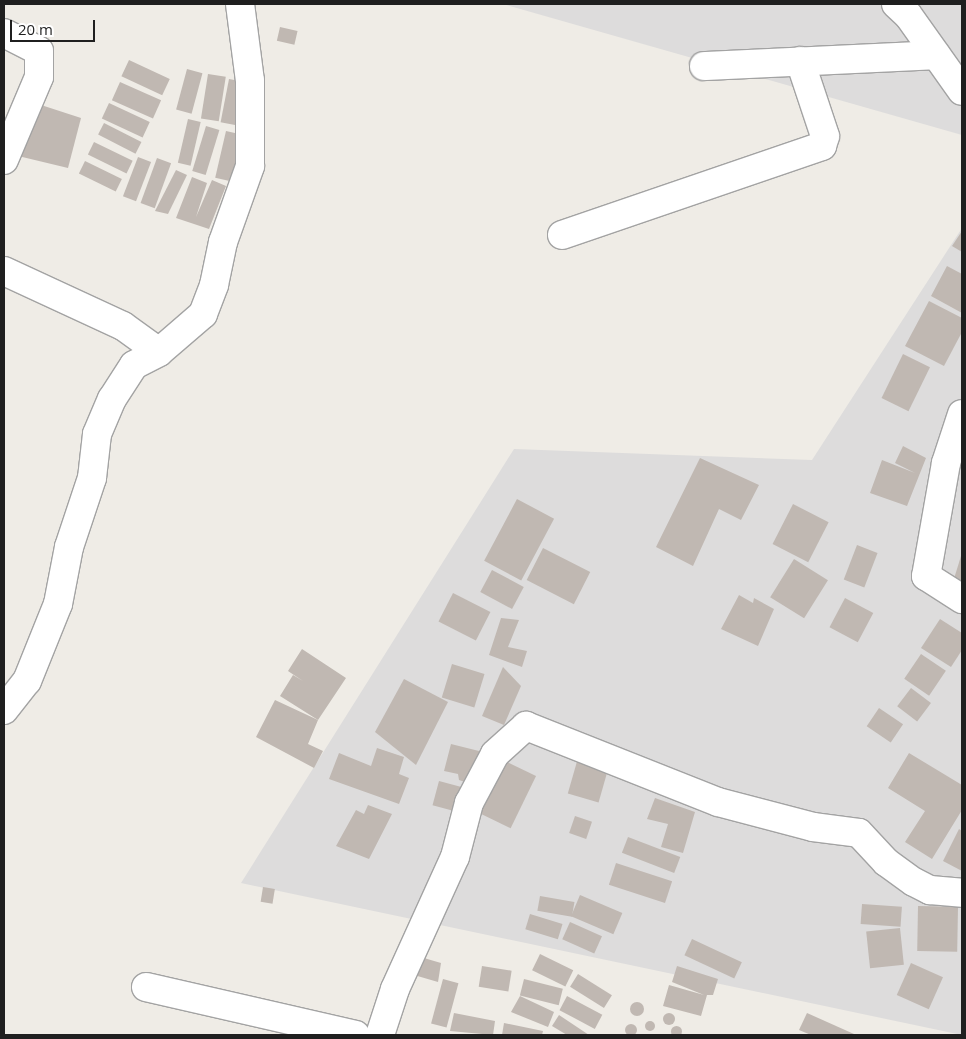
<!DOCTYPE html>
<style>
body{margin:0}
#map{position:relative;width:966px;height:1039px;overflow:hidden;background:#efece6;font-family:"Open Sans",sans-serif}
div>[style]{position:absolute}
.residential>*{inset:0;background:#dddcdc}
.building>*{inset:0;background:#c0b8b2;transform-origin:0 0}
.round{border-radius:50%}
.roads{filter:drop-shadow(1px 0 #a3a3a3) drop-shadow(-1px 0 #a3a3a3) drop-shadow(0 1px #a3a3a3) drop-shadow(0 -1px #a3a3a3)}
.minor>*{height:28px;margin:-14px;padding:0 14px;transform-origin:14px;border-radius:14px;background:#fff}
span{translate:-50% -50%;white-space:nowrap;text-align:center;line-height:1.15;-webkit-text-stroke:4px #fff;paint-order:stroke}
.frame{position:absolute;inset:0;border:5px solid #1f1f1f;pointer-events:none}
.scale{position:absolute;left:10px;top:20px;width:85px;height:22px;box-sizing:border-box;border:2px solid #1f1f1f;border-top:0;padding-left:6px;font-size:15px;line-height:18px;white-space:nowrap;color:#1f1f1f;-webkit-text-stroke:4px #fff;paint-order:stroke}
</style>
<div id="map">
<div class="residential">
<div style="clip-path:polygon(503px 4px,962px 4px,962px 135px)"></div>
<div style="clip-path:polygon(962px 228px,962px 1035px,241px 883px,514px 449px,812px 460px)"></div>
</div>
<div class="building">
<div style="left:280px;top:27px;width:18px;height:14px;rotate:13deg"></div>
<div style="left:129px;top:60px;width:45px;height:18px;rotate:25deg"></div>
<div style="left:187px;top:69px;width:16px;height:42px;rotate:15deg"></div>
<div style="left:208px;top:74px;width:18px;height:45px;rotate:9deg"></div>
<div style="left:229px;top:79px;width:16px;height:44px;rotate:11deg"></div>
<div style="left:120px;top:82px;width:45px;height:20px;rotate:24deg"></div>
<div style="left:109px;top:103px;width:45px;height:17px;rotate:25deg"></div>
<div style="clip-path:polygon(38px 104px,81px 118px,68px 168px,14px 155px)"></div>
<div style="left:188px;top:119px;width:13px;height:45px;rotate:13deg"></div>
<div style="left:104px;top:123px;width:42px;height:13px;rotate:27deg"></div>
<div style="left:206px;top:126px;width:14px;height:47px;rotate:17deg"></div>
<div style="left:226px;top:131px;width:17px;height:48px;rotate:13deg"></div>
<div style="left:94px;top:142px;width:43px;height:14px;rotate:26deg"></div>
<div style="left:138px;top:157px;width:14px;height:42px;rotate:21deg"></div>
<div style="left:157px;top:158px;width:15px;height:48px;rotate:20deg"></div>
<div style="left:85px;top:161px;width:41px;height:14px;rotate:26deg"></div>
<div style="clip-path:polygon(176px 170px,187px 175px,168px 214px,155px 211px)"></div>
<div style="clip-path:polygon(192px 177px,207px 183px,196px 217px,212px 180px,226px 186px,209px 229px,176px 218px)"></div>
<div style="clip-path:polygon(962px 231px,962px 252px,952px 246px)"></div>
<div style="clip-path:polygon(947px 266px,962px 274px,962px 313px,931px 296px)"></div>
<div style="clip-path:polygon(929px 301px,962px 318px,962px 332px,944px 366px,905px 346px)"></div>
<div style="left:903px;top:354px;width:30px;height:49px;rotate:26deg"></div>
<div style="clip-path:polygon(903px 446px,926px 458px,907px 506px,870px 493px,882px 460px,915px 473px,895px 463px)"></div>
<div style="clip-path:polygon(700px 458px,759px 485px,741px 520px,719px 509px,693px 566px,656px 547px)"></div>
<div style="left:517px;top:499px;width:42px;height:70px;rotate:28deg"></div>
<div style="left:793px;top:504px;width:40px;height:45px;rotate:27deg"></div>
<div style="left:857px;top:545px;width:22px;height:37px;rotate:21deg"></div>
<div style="left:543px;top:548px;width:53px;height:36px;rotate:27deg"></div>
<div style="clip-path:polygon(961px 556px,962px 556px,962px 584px,953px 582px)"></div>
<div style="left:794px;top:559px;width:40px;height:45px;rotate:32deg"></div>
<div style="left:492px;top:570px;width:36px;height:25px;rotate:28deg"></div>
<div style="left:453px;top:593px;width:42px;height:32px;rotate:27deg"></div>
<div style="clip-path:polygon(739px 595px,753px 603px,754px 598px,774px 609px,758px 646px,721px 629px)"></div>
<div style="left:845px;top:598px;width:32px;height:33px;rotate:28deg"></div>
<div style="clip-path:polygon(501px 618px,519px 620px,508px 647px,527px 651px,522px 667px,489px 655px)"></div>
<div style="clip-path:polygon(940px 619px,962px 633px,962px 650px,951px 667px,921px 648px)"></div>
<div style="clip-path:polygon(302px 649px,346px 678px,318px 720px,280px 696px,293px 675px,303px 681px,288px 671px)"></div>
<div style="left:921px;top:654px;width:30px;height:30px;rotate:34deg"></div>
<div style="left:452px;top:664px;width:34px;height:35px;rotate:17deg"></div>
<div style="clip-path:polygon(503px 667px,521px 686px,504px 725px,482px 716px)"></div>
<div style="clip-path:polygon(404px 679px,448px 702px,416px 765px,375px 732px)"></div>
<div style="left:911px;top:688px;width:25px;height:23px;rotate:37deg"></div>
<div style="clip-path:polygon(275px 700px,318px 720px,308px 744px,323px 751px,314px 768px,256px 737px)"></div>
<div style="left:879px;top:708px;width:29px;height:22px;rotate:34deg"></div>
<div style="clip-path:polygon(451px 744px,479px 751px,477px 786px,459px 780px,458px 774px,444px 771px)"></div>
<div style="clip-path:polygon(377px 748px,404px 757px,399px 774px,409px 778px,399px 804px,329px 779px,339px 753px,371px 766px)"></div>
<div style="clip-path:polygon(909px 753px,962px 785px,962px 810px,932px 859px,905px 842px,925px 811px,888px 788px)"></div>
<div style="left:578px;top:758px;width:32px;height:37px;rotate:16deg"></div>
<div style="left:501px;top:759px;width:39px;height:58px;rotate:26deg"></div>
<div style="left:439px;top:781px;width:28px;height:25px;rotate:15deg"></div>
<div style="clip-path:polygon(655px 798px,695px 812px,683px 853px,661px 847px,668px 824px,647px 819px)"></div>
<div style="clip-path:polygon(368px 805px,392px 814px,369px 859px,336px 846px,356px 810px,364px 814px)"></div>
<div style="left:575px;top:816px;width:18px;height:18px;rotate:19deg"></div>
<div style="clip-path:polygon(959px 829px,962px 831px,962px 871px,943px 861px)"></div>
<div style="left:628px;top:837px;width:56px;height:17px;rotate:21deg"></div>
<div style="left:616px;top:863px;width:59px;height:23px;rotate:18deg"></div>
<div style="left:263px;top:887px;width:12px;height:15px;rotate:9deg"></div>
<div style="left:580px;top:895px;width:46px;height:23px;rotate:23deg"></div>
<div style="left:540px;top:896px;width:35px;height:15px;rotate:10deg"></div>
<div style="left:862px;top:904px;width:40px;height:20px;rotate:4deg"></div>
<div style="left:918px;top:906px;width:40px;height:45px;rotate:1deg"></div>
<div style="left:530px;top:914px;width:34px;height:16px;rotate:17deg"></div>
<div style="left:570px;top:922px;width:35px;height:19px;rotate:24deg"></div>
<div style="left:900px;top:928px;width:37px;height:34px;rotate:84deg"></div>
<div style="left:692px;top:939px;width:55px;height:18px;rotate:25deg"></div>
<div style="left:540px;top:954px;width:37px;height:18px;rotate:26deg"></div>
<div style="clip-path:polygon(417px 956px,441px 963px,438px 982px,414px 975px)"></div>
<div style="left:911px;top:963px;width:35px;height:35px;rotate:24deg"></div>
<div style="left:482px;top:966px;width:30px;height:21px;rotate:9deg"></div>
<div style="clip-path:polygon(677px 966px,718px 979px,713px 995px,707px 995px,701px 1016px,663px 1006px,669px 985px,704px 995px,672px 982px)"></div>
<div style="left:578px;top:974px;width:40px;height:15px;rotate:32deg"></div>
<div style="left:443px;top:979px;width:16px;height:46px;rotate:15deg"></div>
<div style="left:524px;top:979px;width:40px;height:17px;rotate:14deg"></div>
<div style="clip-path:polygon(520px 996px,554px 1012px,548px 1027px,511px 1012px)"></div>
<div style="left:567px;top:996px;width:40px;height:16px;rotate:28deg"></div>
<div class="round" style="left:630px;top:1002px;width:14px;height:14px"></div>
<div style="clip-path:polygon(454px 1013px,495px 1021px,493px 1035px,450px 1031px)"></div>
<div style="clip-path:polygon(807px 1013px,854px 1034px,853px 1035px,811px 1035px,799px 1030px)"></div>
<div class="round" style="left:663px;top:1013px;width:12px;height:12px"></div>
<div style="clip-path:polygon(559px 1015px,589px 1035px,567px 1035px,552px 1026px)"></div>
<div class="round" style="left:645px;top:1021px;width:10px;height:10px"></div>
<div style="clip-path:polygon(504px 1023px,543px 1031px,542px 1035px,502px 1035px)"></div>
<div class="round" style="left:625px;top:1024px;width:12px;height:12px"></div>
<div class="round" style="left:670.5px;top:1025.5px;width:11px;height:11px"></div>
</div>
<div class="roads">
<div class="minor">
<div style="left:896px;top:4px;width:16px;rotate:43deg"></div>
<div style="left:908px;top:15px;width:93px;rotate:54.6deg"></div>
<div style="left:4px;top:33px;width:39px;rotate:27deg"></div>
<div style="left:39px;top:51px;width:26px;rotate:90deg"></div>
<div style="left:39px;top:77px;width:90px;rotate:112.9deg"></div>
<div style="left:704px;top:66px;width:232px;rotate:-2.7deg"></div>
<div style="left:562px;top:235px;width:275px;rotate:-18.9deg"></div>
<div style="left:822px;top:146px;width:10px;rotate:-73deg"></div>
<div style="left:825px;top:136px;width:79px;rotate:-108.4deg"></div>
<div style="left:4px;top:271px;width:131px;rotate:24.8deg"></div>
<div style="left:123px;top:326px;width:44px;rotate:35.8deg"></div>
<div style="left:962px;top:414px;width:52px;rotate:108.1deg"></div>
<div style="left:946px;top:463px;width:115px;rotate:100deg"></div>
<div style="left:926px;top:576px;width:43px;rotate:32.6deg"></div>
<div style="left:4px;top:710px;width:37px;rotate:-52deg"></div>
<div style="left:27px;top:681px;width:83px;rotate:-68.1deg"></div>
<div style="left:58px;top:604px;width:58px;rotate:-79.1deg"></div>
<div style="left:69px;top:547px;width:73px;rotate:-71.6deg"></div>
<div style="left:92px;top:478px;width:44px;rotate:-83.5deg"></div>
<div style="left:97px;top:434px;width:38px;rotate:-67deg"></div>
<div style="left:112px;top:399px;width:40px;rotate:-57.1deg"></div>
<div style="left:134px;top:365px;width:28px;rotate:-27deg"></div>
<div style="left:159px;top:352px;width:58px;rotate:-40.8deg"></div>
<div style="left:203px;top:314px;width:31px;rotate:-69deg"></div>
<div style="left:214px;top:285px;width:44px;rotate:-78.2deg"></div>
<div style="left:223px;top:242px;width:81px;rotate:-70.4deg"></div>
<div style="left:250px;top:166px;width:85px;rotate:-90deg"></div>
<div style="left:250px;top:81px;width:78px;rotate:-97.4deg"></div>
<div style="left:146px;top:987px;width:215px;rotate:12.9deg"></div>
<div style="left:380px;top:1035px;width:48px;rotate:-71.9deg"></div>
<div style="left:395px;top:989px;width:145px;rotate:-65.6deg"></div>
<div style="left:455px;top:857px;width:56px;rotate:-75.5deg"></div>
<div style="left:469px;top:803px;width:55px;rotate:-62deg"></div>
<div style="left:495px;top:754px;width:42px;rotate:-42.1deg"></div>
<div style="left:526px;top:726px;width:206px;rotate:21.6deg"></div>
<div style="left:718px;top:802px;width:98px;rotate:14.7deg"></div>
<div style="left:813px;top:827px;width:46px;rotate:7.4deg"></div>
<div style="left:859px;top:833px;width:40px;rotate:47deg"></div>
<div style="left:886px;top:862px;width:34px;rotate:36deg"></div>
<div style="left:914px;top:882px;width:18px;rotate:27deg"></div>
<div style="left:930px;top:890px;width:32px;rotate:5deg"></div>
</div>
</div>
<div class="frame"></div>
<div class="scale">20 m</div>
</div>
